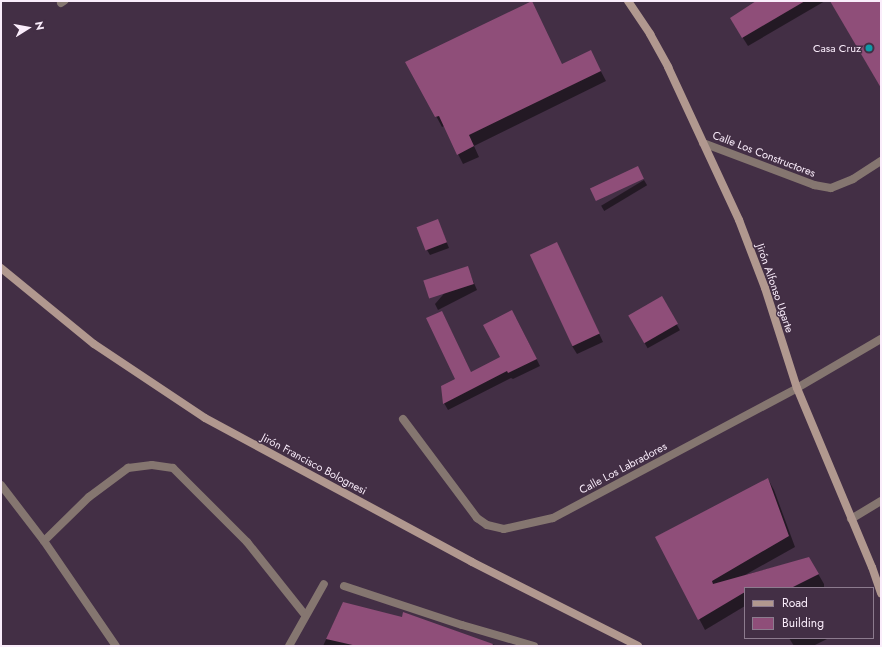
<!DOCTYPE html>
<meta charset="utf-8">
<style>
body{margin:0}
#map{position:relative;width:882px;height:647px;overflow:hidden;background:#432f45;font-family:Jost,sans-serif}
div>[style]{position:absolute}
.shadow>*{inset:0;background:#0007;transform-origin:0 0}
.building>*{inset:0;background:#8f4e79;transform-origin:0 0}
.lane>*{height:8px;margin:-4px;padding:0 4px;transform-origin:4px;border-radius:4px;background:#857670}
.street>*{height:8px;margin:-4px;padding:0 4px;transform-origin:4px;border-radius:4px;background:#857670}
.secondary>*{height:8px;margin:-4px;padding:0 4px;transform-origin:4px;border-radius:4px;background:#b1988f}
.dots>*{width:11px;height:11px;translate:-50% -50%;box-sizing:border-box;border:2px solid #432f45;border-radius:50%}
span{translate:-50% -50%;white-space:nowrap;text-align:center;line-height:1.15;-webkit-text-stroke:3px #432f45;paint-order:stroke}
.poi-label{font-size:11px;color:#faedfb}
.right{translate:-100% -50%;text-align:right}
.street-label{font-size:11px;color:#faedfb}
.frame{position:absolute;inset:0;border:2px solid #faedfb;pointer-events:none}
.legend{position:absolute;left:744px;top:587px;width:130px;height:52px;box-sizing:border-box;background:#432f45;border:1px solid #8c7b8e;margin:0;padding:5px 7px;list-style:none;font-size:12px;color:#faedfb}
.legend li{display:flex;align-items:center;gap:8px;height:20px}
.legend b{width:20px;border:1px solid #8c7b8e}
.north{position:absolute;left:8px;top:8px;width:40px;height:40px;-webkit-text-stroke:3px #432f45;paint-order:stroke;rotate:79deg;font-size:11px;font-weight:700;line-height:16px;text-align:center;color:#faedfb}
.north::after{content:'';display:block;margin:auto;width:14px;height:18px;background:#faedfb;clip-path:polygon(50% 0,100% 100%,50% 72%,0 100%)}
</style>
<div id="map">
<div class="shadow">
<div style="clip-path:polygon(758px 1px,825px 1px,748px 46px,736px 27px)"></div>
<div style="clip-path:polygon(407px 62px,563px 65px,596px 62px,606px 81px,474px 146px,479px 157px,463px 164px,444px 126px,442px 127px)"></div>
<div style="left:644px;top:180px;width:6px;height:50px;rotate:59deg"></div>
<div style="clip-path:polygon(440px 226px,449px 248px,430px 255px,427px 250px)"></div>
<div style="clip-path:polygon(557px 243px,603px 342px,577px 354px,572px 346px)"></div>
<div style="clip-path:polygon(467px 267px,477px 290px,438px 310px,435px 304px)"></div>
<div style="left:662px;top:298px;width:37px;height:37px;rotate:61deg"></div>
<div style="clip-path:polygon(442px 312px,471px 373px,501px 358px,516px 318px,540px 366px,513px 379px,511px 378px,448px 410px,444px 403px,457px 380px)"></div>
<div style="clip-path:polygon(768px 479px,774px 490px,795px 547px,745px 575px,809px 558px,824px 584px,824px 588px,745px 588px,745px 606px,705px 630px,656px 537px)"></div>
<div style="clip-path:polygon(343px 603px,466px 636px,498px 646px,323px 646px)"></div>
<div style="clip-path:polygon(789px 638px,829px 638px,813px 646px,794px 646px)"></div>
</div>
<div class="building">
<div style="clip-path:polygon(532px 1px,562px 64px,591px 50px,601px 71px,469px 135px,474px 146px,457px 155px,439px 116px,435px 117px,405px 62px)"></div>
<div style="clip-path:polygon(756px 1px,805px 1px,742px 38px,730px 18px)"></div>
<div style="clip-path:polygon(830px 1px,881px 1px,881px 88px)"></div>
<div style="left:638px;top:166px;width:14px;height:53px;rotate:65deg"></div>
<div style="left:438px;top:219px;width:25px;height:23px;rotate:69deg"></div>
<div style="left:557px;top:242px;width:101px;height:30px;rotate:65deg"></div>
<div style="left:468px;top:266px;width:19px;height:47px;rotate:72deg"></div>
<div style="left:662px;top:296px;width:32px;height:39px;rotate:60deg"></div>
<div style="clip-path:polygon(512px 310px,537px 359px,508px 373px,507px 371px,443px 404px,441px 386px,455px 379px,426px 318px,442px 311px,471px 372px,500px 357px,483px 325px)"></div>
<div style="clip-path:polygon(768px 478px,789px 536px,712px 581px,713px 584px,809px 557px,819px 574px,791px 588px,745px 588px,745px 592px,698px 620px,655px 537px)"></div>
<div style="clip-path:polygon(343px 602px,402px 617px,403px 612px,493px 644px,492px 646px,357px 646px,326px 639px)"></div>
</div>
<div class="lane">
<div style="left:797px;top:388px;width:97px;rotate:-30.3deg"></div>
<div style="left:851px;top:519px;width:35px;rotate:-31deg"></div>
</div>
<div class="street">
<div style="left:61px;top:3px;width:4px;rotate:-34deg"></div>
<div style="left:703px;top:143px;width:119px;rotate:20.7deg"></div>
<div style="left:814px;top:185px;width:17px;rotate:10deg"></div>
<div style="left:831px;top:188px;width:24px;rotate:-22deg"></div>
<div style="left:853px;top:179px;width:33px;rotate:-33deg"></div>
<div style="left:403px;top:419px;width:124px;rotate:53.2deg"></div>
<div style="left:477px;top:518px;width:12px;rotate:35deg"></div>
<div style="left:487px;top:525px;width:17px;rotate:13deg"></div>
<div style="left:504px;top:529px;width:50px;rotate:-12.7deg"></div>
<div style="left:553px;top:518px;width:276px;rotate:-28deg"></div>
<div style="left:1px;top:485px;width:71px;rotate:52.5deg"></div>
<div style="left:44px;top:541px;width:127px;rotate:55.6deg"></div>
<div style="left:44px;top:541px;width:63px;rotate:-44.4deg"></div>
<div style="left:89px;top:497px;width:49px;rotate:-36.6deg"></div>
<div style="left:128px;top:468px;width:24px;rotate:-7deg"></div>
<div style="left:152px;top:465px;width:21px;rotate:8deg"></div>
<div style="left:173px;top:468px;width:105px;rotate:45deg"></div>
<div style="left:247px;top:542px;width:93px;rotate:51.5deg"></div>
<div style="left:344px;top:586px;width:124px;rotate:18.3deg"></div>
<div style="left:462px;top:625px;width:75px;rotate:16.3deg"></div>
<div style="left:289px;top:646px;width:71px;rotate:-60.6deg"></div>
</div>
<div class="secondary">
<div style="left:628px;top:1px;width:40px;rotate:56deg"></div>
<div style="left:650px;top:34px;width:38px;rotate:61deg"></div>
<div style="left:668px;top:67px;width:169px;rotate:65.1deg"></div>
<div style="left:739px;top:220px;width:73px;rotate:69.1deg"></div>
<div style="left:765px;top:288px;width:105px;rotate:72.3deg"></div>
<div style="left:797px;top:388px;width:194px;rotate:67.3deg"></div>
<div style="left:872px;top:567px;width:28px;rotate:71deg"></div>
<div style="left:1px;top:268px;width:120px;rotate:39.3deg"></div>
<div style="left:94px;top:344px;width:133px;rotate:33.7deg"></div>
<div style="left:205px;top:418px;width:303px;rotate:28.3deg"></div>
<div style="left:472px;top:562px;width:186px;rotate:26.8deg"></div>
</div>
<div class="dots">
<div style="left:869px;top:48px;background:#0f9aa8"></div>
</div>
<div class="poi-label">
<span class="right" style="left:861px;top:48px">Casa Cruz</span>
</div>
<div class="street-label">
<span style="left:764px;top:154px;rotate:21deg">Calle Los Constructores</span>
<span style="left:775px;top:288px;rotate:71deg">Jirón Alfonso Ugarte</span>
<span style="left:314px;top:464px;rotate:28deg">Jirón Francisco Bolognesi</span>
<span style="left:623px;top:468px;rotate:-28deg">Calle Los Labradores</span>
</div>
<div class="frame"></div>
<ul class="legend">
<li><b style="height:5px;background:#b1988f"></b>Road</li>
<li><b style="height:11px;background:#8f4e79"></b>Building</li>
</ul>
<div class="north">N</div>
</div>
